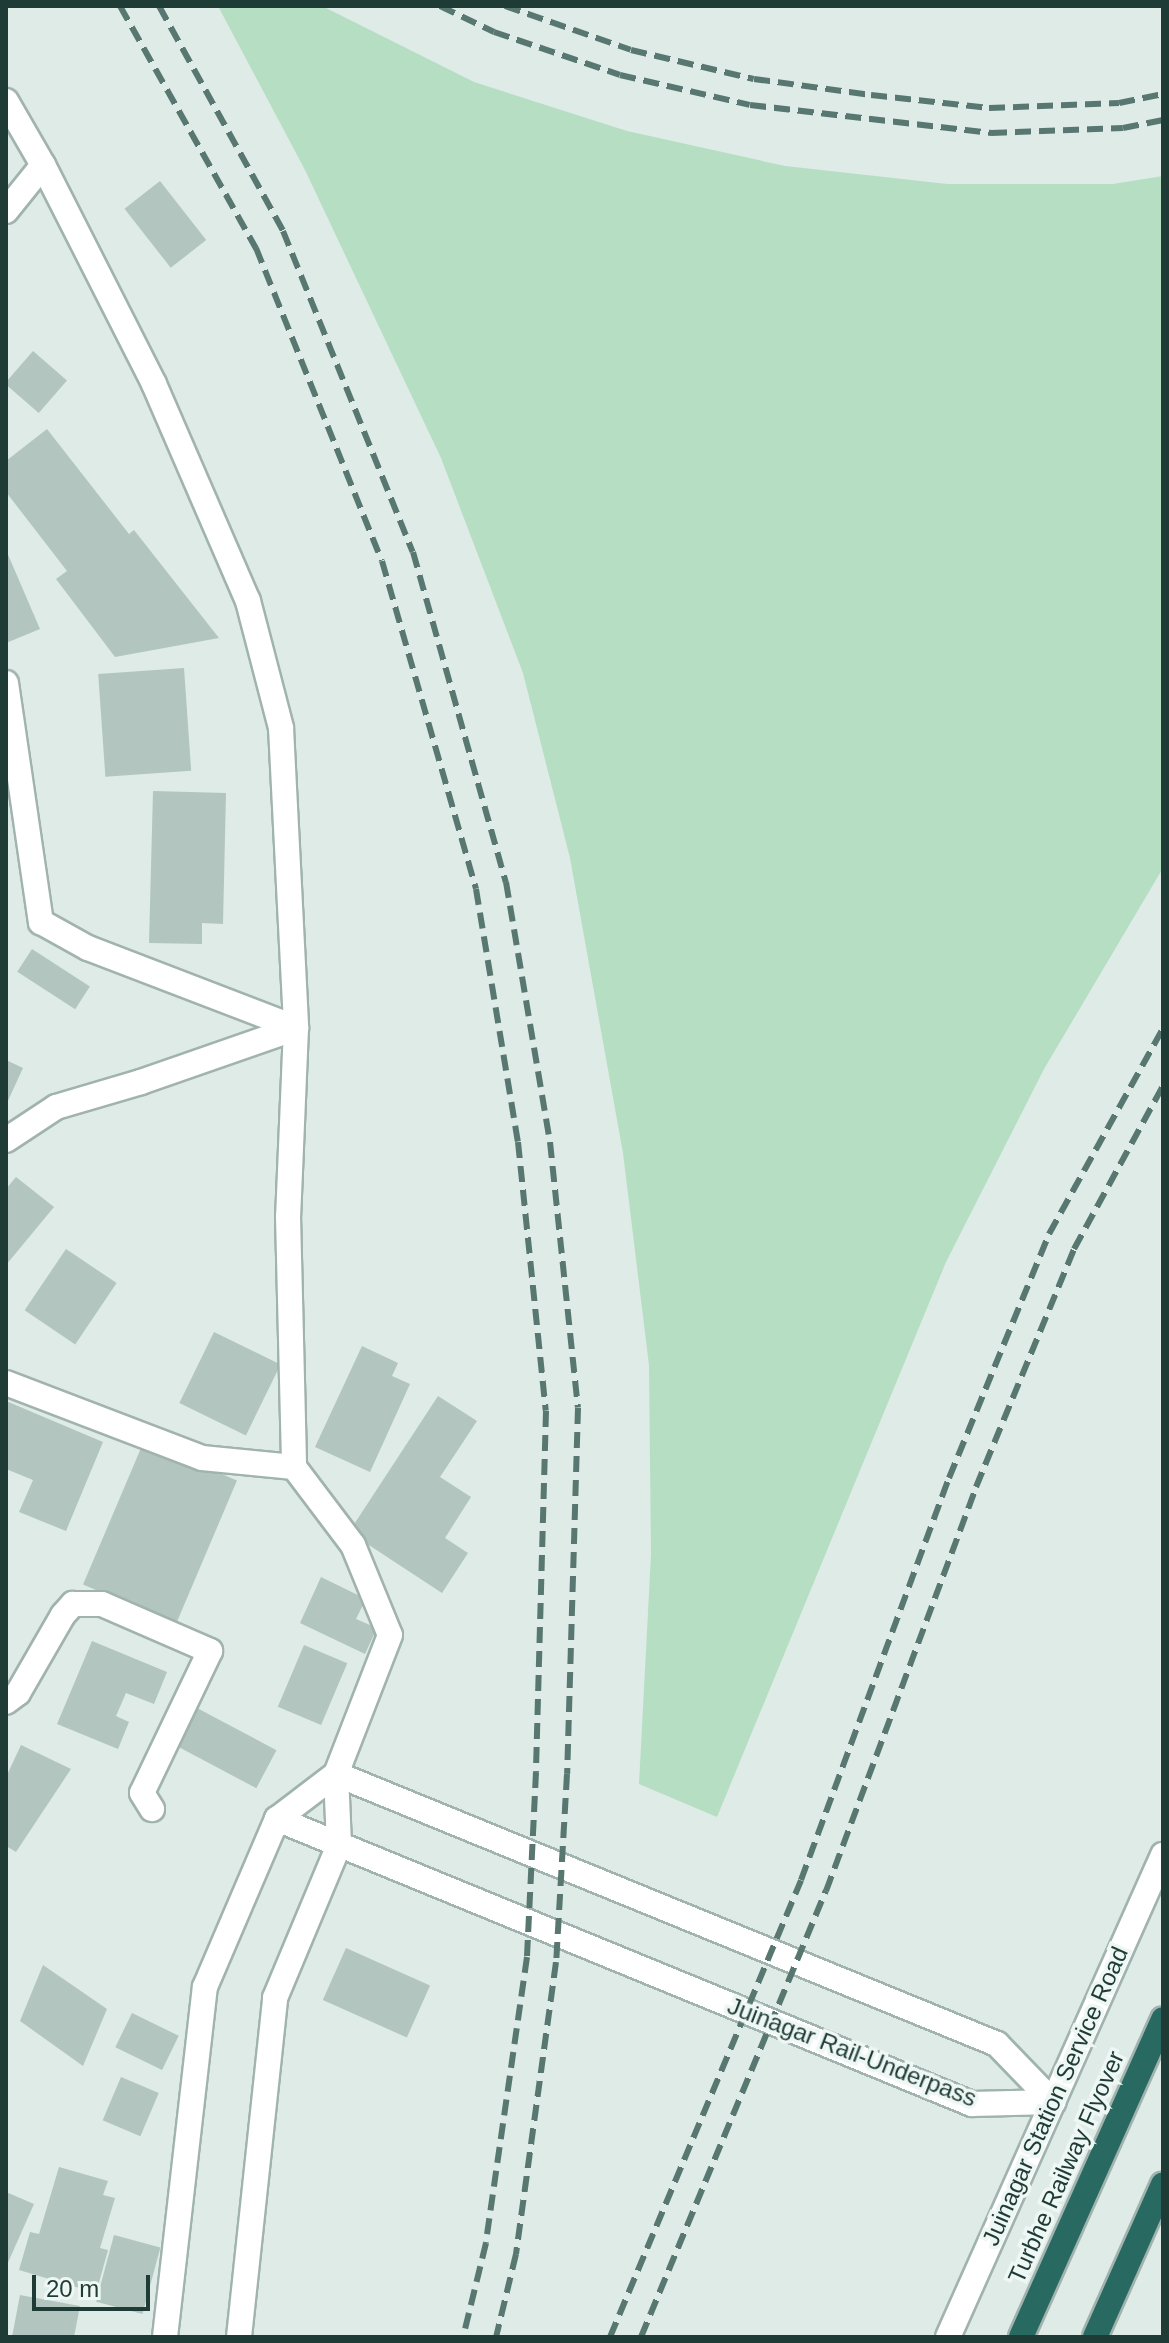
<!DOCTYPE html>
<style>
body{margin:0}
#map{position:relative;width:1169px;height:2343px;overflow:hidden;background:#deebe6;font-family:Helvetica,sans-serif}
div>[style]{position:absolute}
.green>*{inset:0;background:#b5dec3}
.building>*{inset:0;background:#b3c5bf;transform-origin:0 0}
.roads{filter:drop-shadow(2px 0 #a1b3ae) drop-shadow(-2px 0 #a1b3ae) drop-shadow(0 2px #a1b3ae) drop-shadow(0 -2px #a1b3ae)}
.street>*{height:24px;margin:-12px;padding:0 12px;transform-origin:12px;border-radius:12px;background:#fff}
.secondary>*{height:24px;margin:-12px;padding:0 12px;transform-origin:12px;border-radius:12px;background:#fff}
.highway>*{height:24px;margin:-12px;padding:0 12px;transform-origin:12px;border-radius:12px;background:#286961}
.rail>*{height:6px;margin-top:-3px;transform-origin:0;background:repeating-linear-gradient(90deg,#587771 0 16px,transparent 0 24px)}
span{translate:-50% -50%;white-space:nowrap;text-align:center;line-height:1.15;-webkit-text-stroke:7px #eef7f3;paint-order:stroke}
.street-label{font-size:24px;color:#1e3b36}
.frame{position:absolute;inset:0;border:8px solid #1e3b36;pointer-events:none}
.scale{position:absolute;left:32px;top:2275px;width:118px;height:36px;box-sizing:border-box;border:4px solid #1e3b36;border-top:0;padding-left:10px;font-size:24px;line-height:28px;white-space:nowrap;color:#1e3b36;-webkit-text-stroke:6px #eef7f3;paint-order:stroke}
</style>
<div id="map">
<div class="green">
<div style="clip-path:polygon(218px 6px,322px 6px,474px 82px,627px 131px,785px 166px,947px 184px,1113px 184px,1163px 176px,1163px 868px,1044px 1069px,946px 1262px,717px 1817px,639px 1784px,651px 1555px,649px 1365px,623px 1153px,570px 858px,523px 673px,441px 458px,305px 170px)"></div>
</div>
<div class="building">
<div style="left:160px;top:181px;width:75px;height:45px;rotate:52deg"></div>
<div style="left:33px;top:351px;width:45px;height:43px;rotate:41deg"></div>
<div style="clip-path:polygon(47px 429px,129px 534px,134px 530px,219px 638px,115px 657px,56px 579px,67px 571px,6px 492px,6px 461px)"></div>
<div style="clip-path:polygon(6px 550px,40px 629px,6px 643px)"></div>
<div style="left:184px;top:668px;width:103px;height:86px;rotate:86deg"></div>
<div style="clip-path:polygon(153px 791px,226px 793px,223px 924px,202px 923px,202px 944px,149px 943px)"></div>
<div style="left:32px;top:949px;width:69px;height:27px;rotate:33deg"></div>
<div style="clip-path:polygon(6px 1060px,23px 1068px,6px 1105px)"></div>
<div style="clip-path:polygon(16px 1177px,54px 1207px,6px 1265px,6px 1189px)"></div>
<div style="left:66px;top:1249px;width:61px;height:74px;rotate:34deg"></div>
<div style="left:214px;top:1332px;width:74px;height:79px;rotate:26deg"></div>
<div style="clip-path:polygon(362px 1346px,398px 1363px,392px 1376px,410px 1384px,370px 1472px,315px 1447px)"></div>
<div style="clip-path:polygon(438px 1396px,477px 1421px,440px 1477px,471px 1497px,445px 1538px,468px 1553px,442px 1593px,349px 1532px)"></div>
<div style="clip-path:polygon(6px 1401px,103px 1442px,66px 1531px,19px 1512px,33px 1480px,6px 1469px)"></div>
<div style="left:144px;top:1441px;width:101px;height:156px;rotate:23deg"></div>
<div style="clip-path:polygon(321px 1577px,366px 1599px,356px 1619px,377px 1628px,365px 1654px,300px 1623px)"></div>
<div style="clip-path:polygon(92px 1641px,167px 1672px,154px 1704px,126px 1693px,116px 1716px,129px 1722px,118px 1749px,57px 1724px)"></div>
<div style="left:304px;top:1645px;width:47px;height:67px;rotate:23deg"></div>
<div style="left:197px;top:1708px;width:90px;height:43px;rotate:28deg"></div>
<div style="clip-path:polygon(21px 1745px,71px 1769px,16px 1852px,6px 1846px,6px 1777px)"></div>
<div style="left:346px;top:1948px;width:92px;height:57px;rotate:24deg"></div>
<div style="clip-path:polygon(43px 1965px,107px 2009px,83px 2066px,20px 2021px)"></div>
<div style="left:132px;top:2013px;width:52px;height:38px;rotate:26deg"></div>
<div style="left:121px;top:2077px;width:41px;height:47px;rotate:23deg"></div>
<div style="clip-path:polygon(59px 2167px,108px 2181px,103px 2195px,115px 2198px,100px 2248px,108px 2250px,96px 2293px,19px 2270px,30px 2232px,39px 2234px)"></div>
<div style="clip-path:polygon(6px 2192px,34px 2204px,6px 2267px)"></div>
<div style="left:114px;top:2235px;width:48px;height:69px;rotate:15deg"></div>
<div style="clip-path:polygon(20px 2295px,80px 2306px,74px 2337px,12px 2337px)"></div>
</div>
<div class="roads">
<div class="street">
<div style="left:6px;top:101px;width:74px;rotate:60deg"></div>
<div style="left:43px;top:165px;width:246px;rotate:63.1deg"></div>
<div style="left:154px;top:384px;width:236px;rotate:66.6deg"></div>
<div style="left:248px;top:601px;width:131px;rotate:75.4deg"></div>
<div style="left:281px;top:728px;width:300px;rotate:87.1deg"></div>
<div style="left:296px;top:1028px;width:188px;rotate:92.4deg"></div>
<div style="left:288px;top:1216px;width:251px;rotate:88.6deg"></div>
<div style="left:294px;top:1467px;width:98px;rotate:52.9deg"></div>
<div style="left:353px;top:1545px;width:97px;rotate:67.7deg"></div>
<div style="left:390px;top:1635px;width:149px;rotate:111.2deg"></div>
<div style="left:6px;top:211px;width:59px;rotate:-51.2deg"></div>
<div style="left:6px;top:683px;width:242px;rotate:81.7deg"></div>
<div style="left:41px;top:922px;width:54px;rotate:29deg"></div>
<div style="left:88px;top:948px;width:223px;rotate:21deg"></div>
<div style="left:6px;top:1140px;width:60px;rotate:-33.4deg"></div>
<div style="left:56px;top:1107px;width:89px;rotate:-16.4deg"></div>
<div style="left:141px;top:1082px;width:164px;rotate:-19.2deg"></div>
<div style="left:6px;top:1383px;width:210px;rotate:20.9deg"></div>
<div style="left:202px;top:1458px;width:92px;rotate:5.6deg"></div>
<div style="left:6px;top:1702px;width:15px;rotate:-37deg"></div>
<div style="left:18px;top:1693px;width:90px;rotate:-60deg"></div>
<div style="left:63px;top:1615px;width:15px;rotate:-48deg"></div>
<div style="left:73px;top:1604px;width:29px"></div>
<div style="left:102px;top:1604px;width:118px;rotate:23.5deg"></div>
<div style="left:210px;top:1651px;width:157px;rotate:115.6deg"></div>
<div style="left:142px;top:1793px;width:19px;rotate:58deg"></div>
</div>
<div class="secondary">
<div style="left:336px;top:1774px;width:714px;rotate:22.22deg"></div>
<div style="left:997px;top:2044px;width:81px;rotate:46deg"></div>
<div style="left:277px;top:1819px;width:751px;rotate:22.3deg"></div>
<div style="left:972px;top:2104px;width:81px;rotate:-1.4deg"></div>
<div style="left:165px;top:2337px;width:352px;rotate:-83.5deg"></div>
<div style="left:205px;top:1987px;width:183px;rotate:-66.8deg"></div>
<div style="left:277px;top:1819px;width:74px;rotate:-37.3deg"></div>
<div style="left:239px;top:2337px;width:341px;rotate:-83.9deg"></div>
<div style="left:275px;top:1998px;width:166px;rotate:-67.3deg"></div>
<div style="left:339px;top:1845px;width:71px;rotate:-92.4deg"></div>
<div style="left:948px;top:2337px;width:528px;rotate:-65.96deg"></div>
</div>
<div class="highway">
<div style="left:1021px;top:2337px;width:348px;rotate:-65.9deg"></div>
<div style="left:1095px;top:2337px;width:167px;rotate:-66deg"></div>
</div>
</div>
<div class="rail">
<div style="left:120px;top:6px;width:278px;rotate:60.7deg"></div>
<div style="left:256px;top:248px;width:337px;rotate:68.1deg"></div>
<div style="left:382px;top:561px;width:341px;rotate:74deg"></div>
<div style="left:476px;top:889px;width:256px;rotate:80.6deg"></div>
<div style="left:518px;top:1142px;width:270px;rotate:84.1deg"></div>
<div style="left:546px;top:1411px;width:361px;rotate:91.6deg"></div>
<div style="left:536px;top:1772px;width:185px;rotate:92.8deg"></div>
<div style="left:527px;top:1957px;width:289px;rotate:98.2deg"></div>
<div style="left:486px;top:2243px;width:97px;rotate:103.7deg"></div>
<div style="left:159px;top:6px;width:257px;rotate:61.1deg"></div>
<div style="left:283px;top:231px;width:346px;rotate:68deg"></div>
<div style="left:413px;top:552px;width:343px;rotate:74.3deg"></div>
<div style="left:506px;top:882px;width:264px;rotate:80.4deg"></div>
<div style="left:550px;top:1142px;width:267px;rotate:84deg"></div>
<div style="left:578px;top:1408px;width:366px;rotate:91.7deg"></div>
<div style="left:567px;top:1774px;width:188px;rotate:93.3deg"></div>
<div style="left:556px;top:1962px;width:295px;rotate:97.8deg"></div>
<div style="left:516px;top:2254px;width:85px;rotate:103.5deg"></div>
<div style="left:440px;top:6px;width:60px;rotate:25.7deg"></div>
<div style="left:494px;top:32px;width:133px;rotate:18.8deg"></div>
<div style="left:620px;top:75px;width:133px;rotate:13deg"></div>
<div style="left:750px;top:105px;width:243px;rotate:6.6deg"></div>
<div style="left:991px;top:133px;width:132px;rotate:-2.2deg"></div>
<div style="left:1123px;top:128px;width:41px;rotate:-11.3deg"></div>
<div style="left:505px;top:6px;width:133px;rotate:19.2deg"></div>
<div style="left:631px;top:50px;width:126px;rotate:13.3deg"></div>
<div style="left:754px;top:79px;width:118px;rotate:7.8deg"></div>
<div style="left:871px;top:95px;width:119px;rotate:6.3deg"></div>
<div style="left:989px;top:108px;width:130px;rotate:-2.2deg"></div>
<div style="left:1119px;top:103px;width:45px;rotate:-11.6deg"></div>
<div style="left:610px;top:2337px;width:495px;rotate:-67.3deg"></div>
<div style="left:801px;top:1880px;width:428px;rotate:-69.8deg"></div>
<div style="left:949px;top:1478px;width:264px;rotate:-67.7deg"></div>
<div style="left:1049px;top:1234px;width:235px;rotate:-61deg"></div>
<div style="left:641px;top:2337px;width:483px;rotate:-67.5deg"></div>
<div style="left:826px;top:1891px;width:431px;rotate:-69.6deg"></div>
<div style="left:976px;top:1487px;width:257px;rotate:-67.6deg"></div>
<div style="left:1074px;top:1249px;width:186px;rotate:-61.4deg"></div>
</div>
<div class="street-label">
<span style="left:852px;top:2052px;rotate:21deg">Juinagar Rail-Underpass</span>
<span style="left:1055px;top:2096px;rotate:-66deg">Juinagar Station Service Road</span>
<span style="left:1066px;top:2167px;rotate:-66deg">Turbhe Railway Flyover</span>
</div>
<div class="frame"></div>
<div class="scale">20 m</div>
</div>
